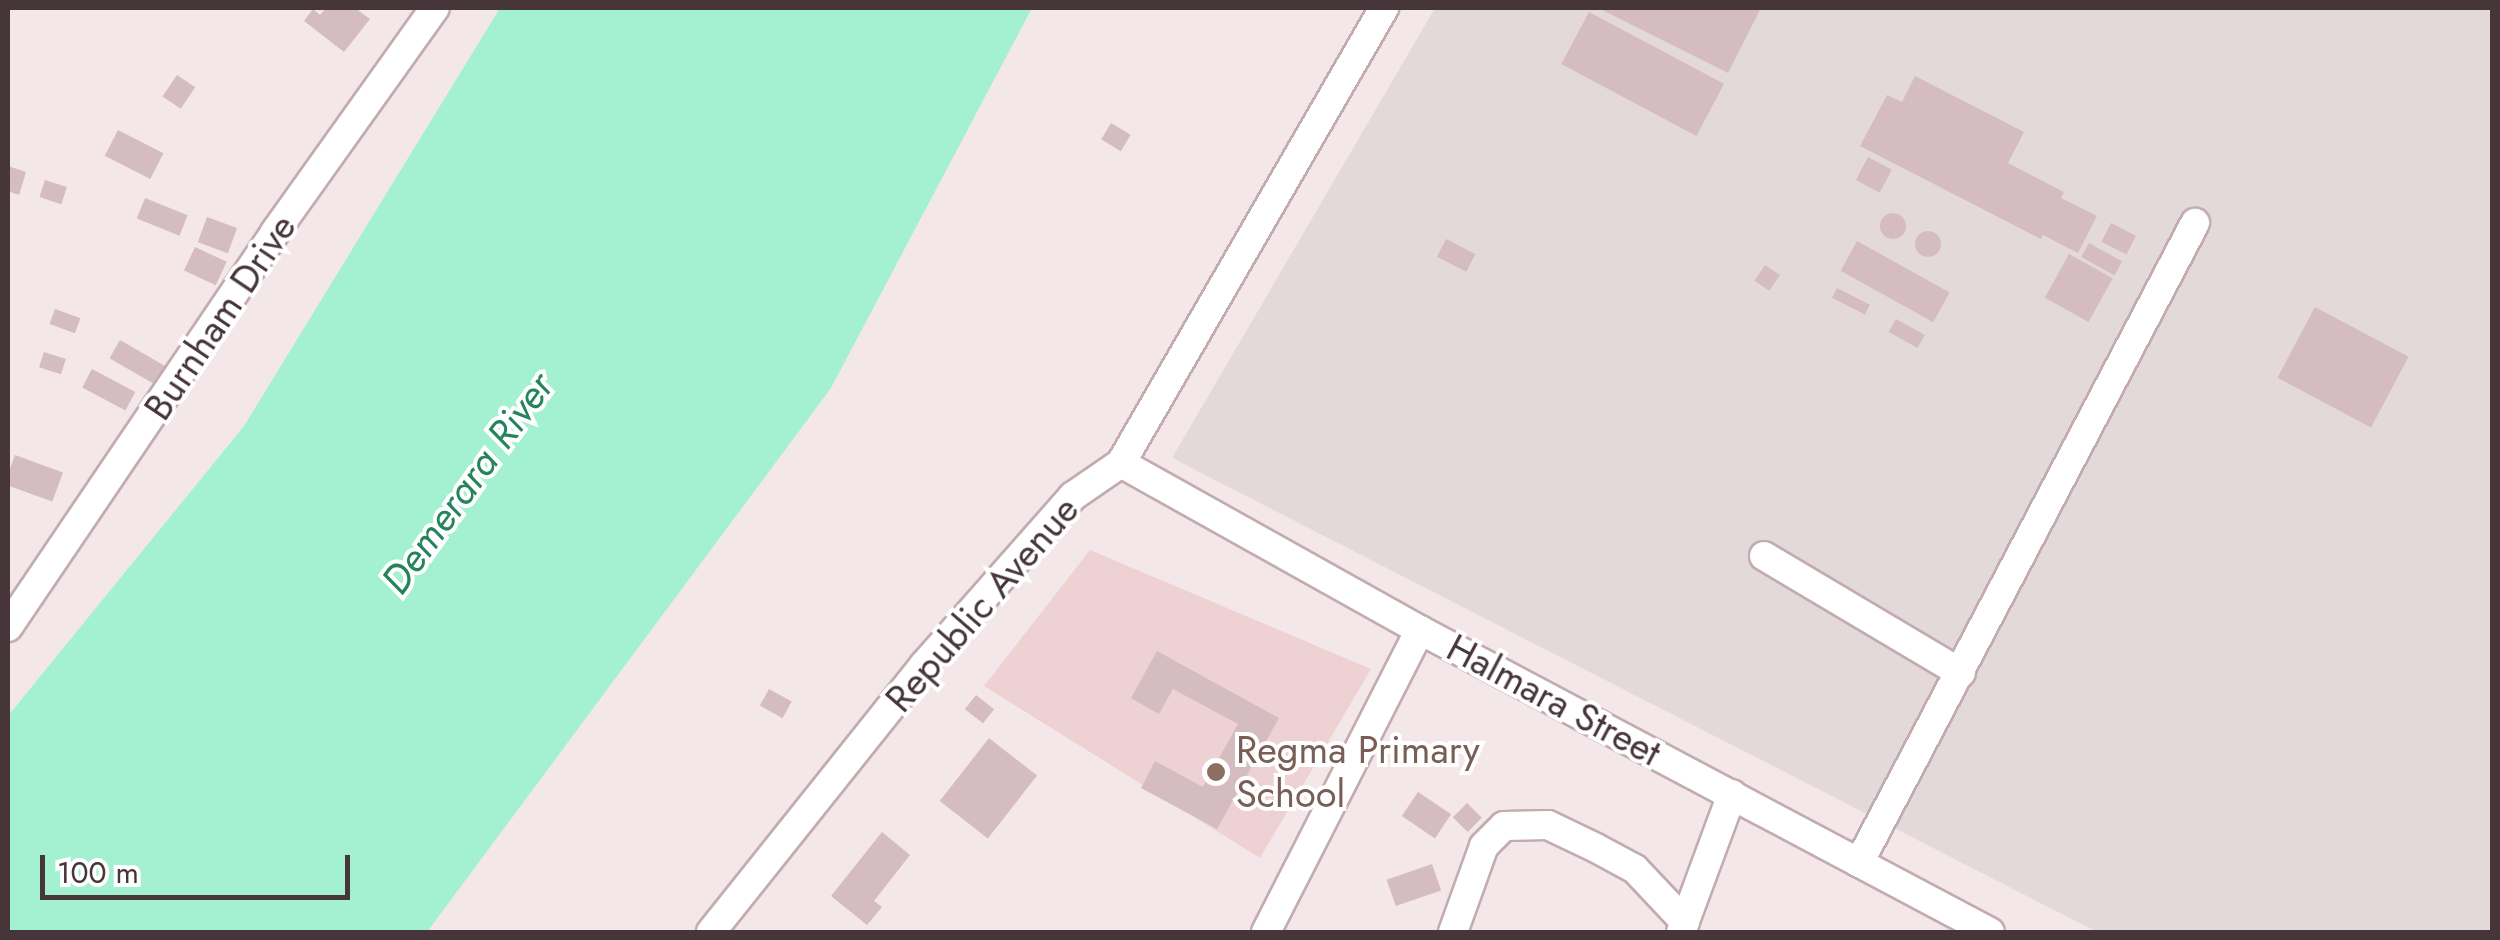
<!DOCTYPE html>
<style>
body{margin:0}
#map{position:relative;width:2500px;height:940px;overflow:hidden;background:#f4e7e9;font-family:Jost,sans-serif}
div>[style]{position:absolute}
.industrial>*{inset:0;background:#e3d9db}
.education>*{inset:0;background:#edd1d3}
.water>*{inset:0;background:#a3f1d1}
.building>*{inset:0;background:#d5bcc1;transform-origin:0 0}
.round{border-radius:50%}
.roads{filter:drop-shadow(2px 0 #c2acb0) drop-shadow(-2px 0 #c2acb0) drop-shadow(0 2px #c2acb0) drop-shadow(0 -2px #c2acb0)}
.minor>*{height:28px;margin:-14px;padding:0 14px;transform-origin:14px;border-radius:14px;background:#fff}
.dots>*{width:28px;height:28px;translate:-50% -50%;box-sizing:border-box;border:5px solid #fff;border-radius:50%}
span{translate:-50% -50%;white-space:nowrap;text-align:center;line-height:1.15;-webkit-text-stroke:8px #fff;paint-order:stroke}
.street-label{font-size:38px;color:#473639}
.education-label{font-size:38px;color:#785e54}
.left{translate:0 -50%;text-align:left}
.water-label{font-size:40px;color:#25835f;font-style:italic}
.frame{position:absolute;inset:0;border:10px solid #473639;pointer-events:none}
.scale{position:absolute;left:40px;top:855px;width:310px;height:45px;box-sizing:border-box;border:5px solid #473639;border-top:0;padding-left:12px;font-size:30px;line-height:35px;white-space:nowrap;color:#473639;-webkit-text-stroke:8px #fff;paint-order:stroke}
</style>
<div id="map">
<div class="industrial">
<div style="clip-path:polygon(1435px 8px,2492px 8px,2492px 932px,2097px 932px,1172px 458px)"></div>
</div>
<div class="education">
<div style="clip-path:polygon(1090px 550px,1371px 669px,1260px 858px,984px 686px)"></div>
</div>
<div class="water">
<div style="clip-path:polygon(500px 8px,1032px 8px,831px 388px,427px 932px,8px 932px,8px 716px,244px 426px)"></div>
</div>
<div class="building">
<div style="clip-path:polygon(326px 8px,355px 8px,370px 19px,344px 52px,304px 21px,313px 9px,320px 15px)"></div>
<div style="clip-path:polygon(1598px 8px,1761px 8px,1728px 73px)"></div>
<div style="left:1589px;top:12px;width:153px;height:59px;rotate:28deg"></div>
<div style="left:177px;top:75px;width:22px;height:26px;rotate:34deg"></div>
<div style="clip-path:polygon(1915px 76px,2024px 132px,2008px 163px,2064px 192px,2061px 198px,2097px 216px,2078px 253px,2043px 235px,2041px 239px,1860px 146px,1887px 95px,1902px 102px)"></div>
<div style="left:1111px;top:123px;width:23px;height:19px;rotate:31deg"></div>
<div style="left:118px;top:130px;width:51px;height:29px;rotate:27deg"></div>
<div style="left:1868px;top:157px;width:27px;height:26px;rotate:28deg"></div>
<div style="clip-path:polygon(8px 166px,26px 172px,19px 195px,8px 191px)"></div>
<div style="left:45px;top:180px;width:23px;height:18px;rotate:18deg"></div>
<div style="left:145px;top:198px;width:46px;height:22px;rotate:22deg"></div>
<div class="round" style="left:1880px;top:213px;width:26px;height:26px"></div>
<div style="left:207px;top:217px;width:32px;height:27px;rotate:20deg"></div>
<div style="left:2111px;top:223px;width:28px;height:21px;rotate:27deg"></div>
<div class="round" style="left:1915px;top:231px;width:26px;height:26px"></div>
<div style="left:1446px;top:239px;width:33px;height:20px;rotate:27deg"></div>
<div style="left:1857px;top:241px;width:106px;height:34px;rotate:29deg"></div>
<div style="left:2089px;top:243px;width:38px;height:16px;rotate:29deg"></div>
<div style="left:195px;top:247px;width:35px;height:26px;rotate:25deg"></div>
<div style="left:2069px;top:254px;width:50px;height:50px;rotate:29deg"></div>
<div style="left:1765px;top:265px;width:18px;height:19px;rotate:34deg"></div>
<div style="left:1837px;top:288px;width:37px;height:11px;rotate:27deg"></div>
<div style="left:2315px;top:307px;width:106px;height:80px;rotate:28deg"></div>
<div style="left:55px;top:309px;width:27px;height:16px;rotate:20deg"></div>
<div style="left:1896px;top:319px;width:33px;height:15px;rotate:29deg"></div>
<div style="left:120px;top:340px;width:53px;height:21px;rotate:30deg"></div>
<div style="left:44px;top:352px;width:23px;height:16px;rotate:18deg"></div>
<div style="left:92px;top:369px;width:49px;height:21px;rotate:28deg"></div>
<div style="left:15px;top:455px;width:51px;height:31px;rotate:20deg"></div>
<div style="clip-path:polygon(1157px 651px,1279px 718px,1217px 829px,1141px 788px,1155px 761px,1203px 787px,1238px 724px,1173px 689px,1159px 714px,1131px 698px)"></div>
<div style="left:769px;top:689px;width:26px;height:19px;rotate:29deg"></div>
<div style="left:976px;top:695px;width:23px;height:18px;rotate:38deg"></div>
<div style="left:989px;top:738px;width:61px;height:80px;rotate:38deg"></div>
<div style="left:1418px;top:792px;width:40px;height:29px;rotate:34deg"></div>
<div style="left:1467px;top:803px;width:21px;height:20px;rotate:45deg"></div>
<div style="clip-path:polygon(882px 832px,910px 855px,874px 901px,882px 907px,867px 925px,831px 896px)"></div>
<div style="left:1432px;top:864px;width:28px;height:48px;rotate:71deg"></div>
</div>
<div class="roads">
<div class="minor">
<div style="left:1121px;top:463px;width:342px;rotate:29.2deg"></div>
<div style="left:1420px;top:630px;width:645px;rotate:27.92deg"></div>
<div style="left:1764px;top:556px;width:229px;rotate:30.7deg"></div>
<div style="left:8px;top:627px;width:477px;rotate:-55.9deg"></div>
<div style="left:275px;top:232px;width:275px;rotate:-54.5deg"></div>
<div style="left:1859px;top:863px;width:723px;rotate:-62.3deg"></div>
<div style="left:711px;top:932px;width:342px;rotate:-51.4deg"></div>
<div style="left:924px;top:665px;width:225px;rotate:-48.6deg"></div>
<div style="left:1073px;top:496px;width:58px;rotate:-34.5deg"></div>
<div style="left:1121px;top:463px;width:526px;rotate:-59.97deg"></div>
<div style="left:1266px;top:932px;width:339px;rotate:-63deg"></div>
<div style="left:1453px;top:932px;width:91px;rotate:-70.2deg"></div>
<div style="left:1484px;top:846px;width:28px;rotate:-45deg"></div>
<div style="left:1504px;top:826px;width:44px;rotate:-1.3deg"></div>
<div style="left:1548px;top:825px;width:53px;rotate:25.6deg"></div>
<div style="left:1596px;top:848px;width:44px;rotate:28.3deg"></div>
<div style="left:1635px;top:869px;width:73px;rotate:46.7deg"></div>
<div style="left:1681px;top:932px;width:147px;rotate:-69.7deg"></div>
</div>
</div>
<div class="dots">
<div style="left:1216px;top:772px;background:#8d6e63"></div>
</div>
<div class="street-label">
<span style="left:220px;top:317px;rotate:-56deg">Burnham Drive</span>
<span style="left:982px;top:604px;rotate:-49deg">Republic Avenue</span>
<span style="left:1554px;top:700px;rotate:28deg">Halmara Street</span>
</div>
<div class="education-label">
<span class="left" style="left:1236px;top:772px">Regma Primary<br>School</span>
</div>
<div class="water-label">
<span style="left:467px;top:483px;rotate:-54deg">Demerara River</span>
</div>
<div class="frame"></div>
<div class="scale">100 m</div>
</div>
